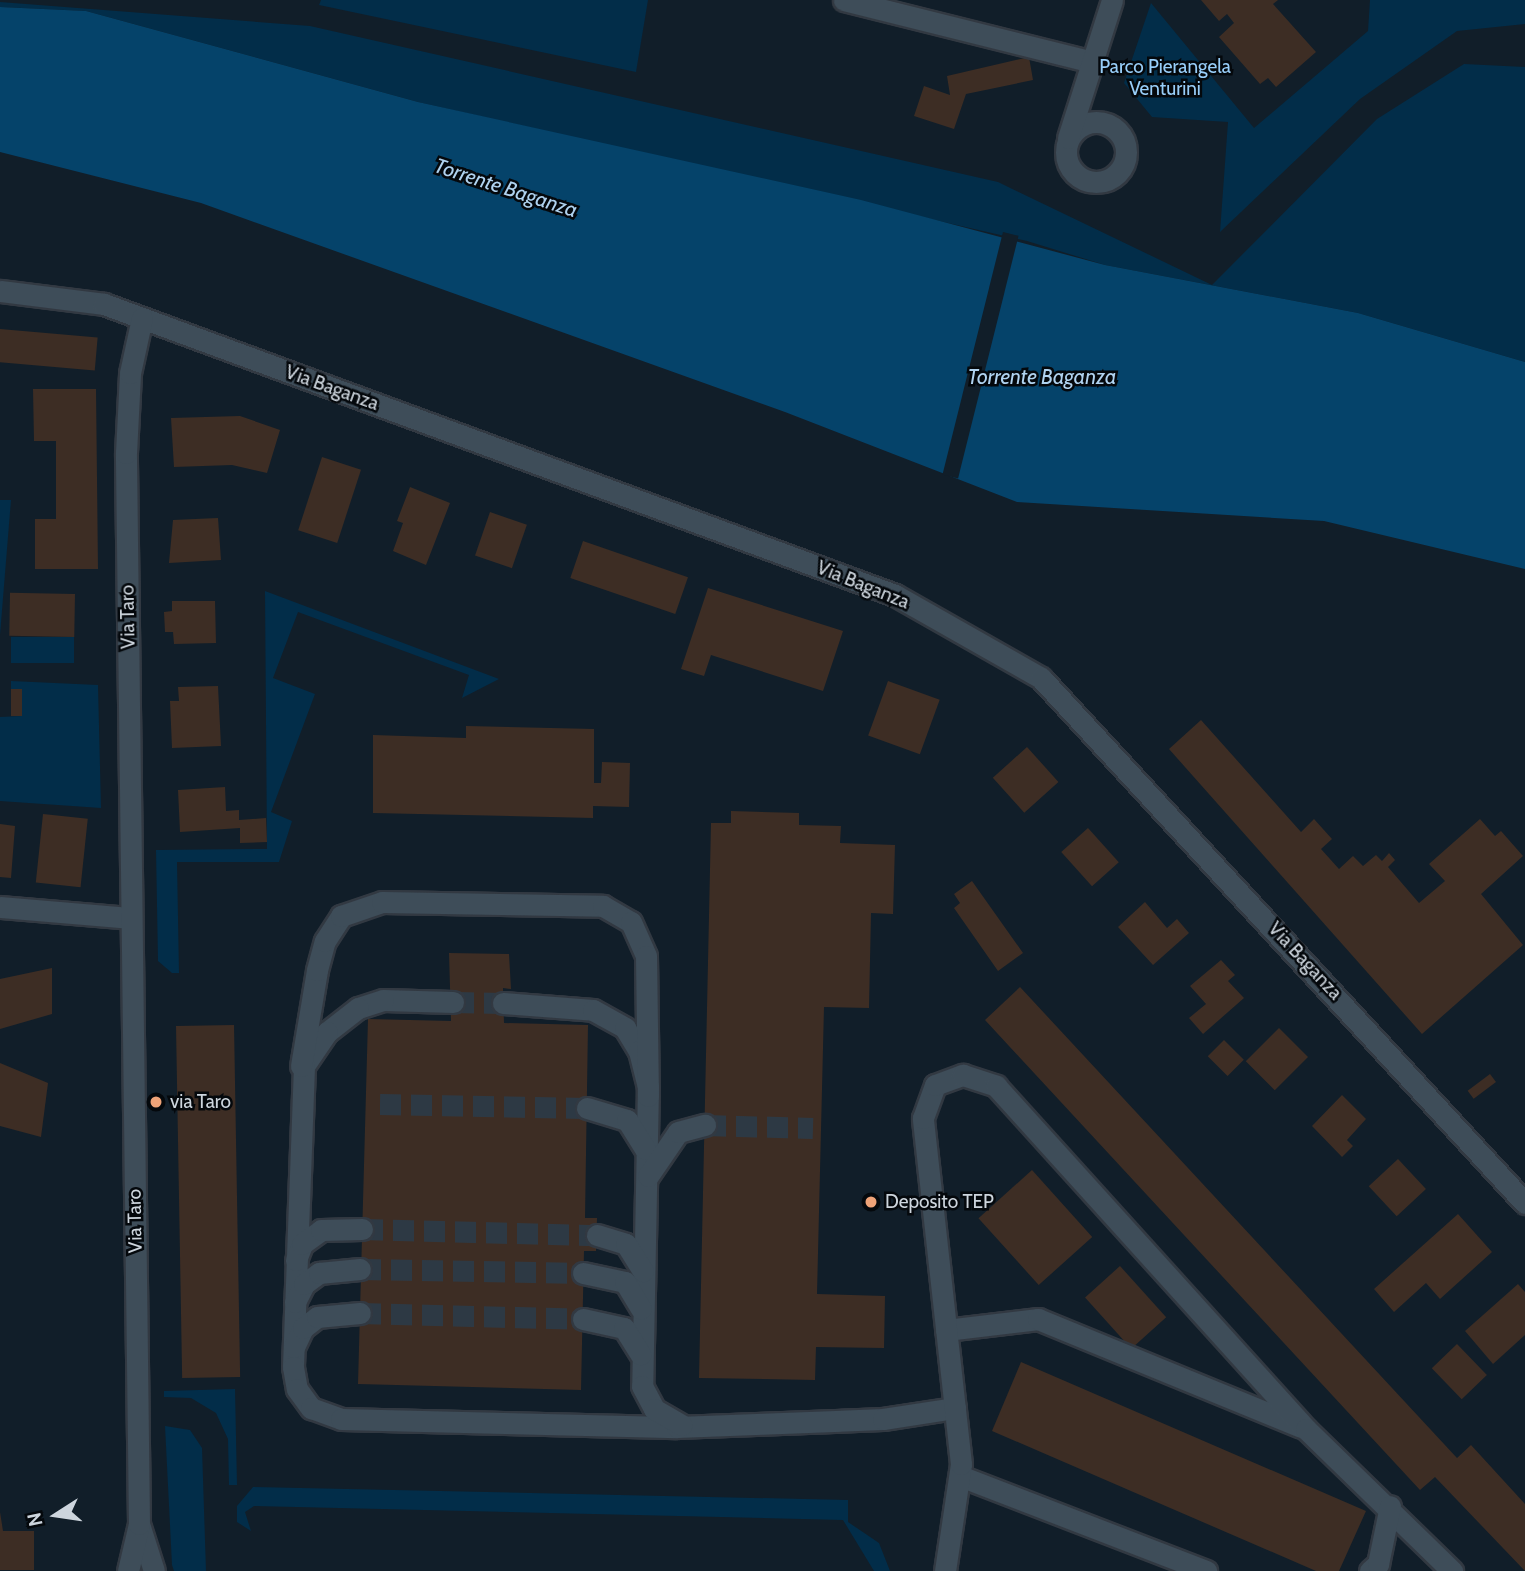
<!DOCTYPE html>
<style>
body{margin:0}
#map{position:relative;width:1525px;height:1571px;overflow:hidden;background:#111e29;font-family:Cabin,sans-serif}
div>[style]{position:absolute}
.green>*{inset:0;background:#022d49;transform-origin:0 0}
.water>*{inset:0;background:#05436a}
.pier>*{inset:0;background:#111e29;transform-origin:0 0}
.building>*{inset:0;background:#3d2d24;transform-origin:0 0}
.minor-tunnel>*{height:21px;margin-top:-10.5px;transform-origin:0;background:repeating-linear-gradient(90deg,#2d3944 0 21px,transparent 0 31px)}
.roads{filter:drop-shadow(2px 0 #323942) drop-shadow(-2px 0 #323942) drop-shadow(0 2px #323942) drop-shadow(0 -2px #323942)}
.minor>*{height:21px;margin:-10.5px;padding:0 10.5px;transform-origin:10.5px;border-radius:10.5px;background:#3e4d59}
.minor>.ring{margin:-10.5px;padding:0;box-sizing:content-box;background:none;border:21px solid #3e4d59;border-radius:50%}
.dots>*{width:19px;height:19px;translate:-50% -50%;box-sizing:border-box;border:4px solid #04080c;border-radius:50%}
span{translate:-50% -50%;white-space:nowrap;text-align:center;line-height:1.15;-webkit-text-stroke:5px #04080c;paint-order:stroke}
.park-label{font-size:19px;color:#98cef9}
.street-label{font-size:19px;color:#cdd5dd}
.poi-label{font-size:19px;color:#cdd5dd}
.left{translate:0 -50%;text-align:left}
.water-label{font-size:21px;color:#b0d3f0;font-style:italic}
.north{position:absolute;left:21px;top:1480px;width:70px;height:70px;-webkit-text-stroke:5px #04080c;paint-order:stroke;rotate:258deg;font-size:19px;font-weight:700;line-height:28px;text-align:center;color:#cdd5dd}
.north::after{content:'';display:block;margin:auto;width:24px;height:32px;background:#cdd5dd;clip-path:polygon(50% 0,100% 100%,50% 72%,0 100%)}
</style>
<div id="map">
<div class="green">
<div style="clip-path:polygon(321px 0,648px 0,636px 72px,319px 5px)"></div>
<div style="clip-path:polygon(1370px 0,1525px 0,1525px 24px,1457px 31px,1360px 99px,1220px 232px,1228px 122px,1152px 117px,1124px 83px,1151px 3px,1254px 128px,1368px 31px)"></div>
<div style="clip-path:polygon(0 2px,310px 26px,998px 182px,1212px 285px,1377px 119px,1464px 64px,1525px 67px,1525px 362px,1358px 313px,1105px 265px,1027px 241px,418px 102px,86px 11px,0 7px)"></div>
<div style="clip-path:polygon(0 500px,11px 500px,0 635px)"></div>
<div style="clip-path:polygon(265px 591px,499px 679px,462px 698px,469px 675px,298px 612px,273px 678px,315px 694px,271px 812px,292px 821px,279px 862px,177px 862px,179px 973px,172px 973px,158px 961px,156px 850px,267px 849px)"></div>
<div style="left:11px;top:637px;width:63px;height:26px"></div>
<div style="clip-path:polygon(11px 681px,98px 685px,101px 808px,0 801px,0 717px,22px 716px,22px 689px,11px 689px)"></div>
<div style="clip-path:polygon(235px 1389px,237px 1485px,229px 1485px,228px 1439px,216px 1413px,191px 1398px,164px 1397px,164px 1391px)"></div>
<div style="clip-path:polygon(165px 1426px,190px 1430px,202px 1448px,206px 1571px,174px 1571px,172px 1565px)"></div>
<div style="clip-path:polygon(253px 1487px,848px 1500px,848px 1522px,879px 1543px,890px 1571px,874px 1571px,843px 1520px,254px 1506px,245px 1512px,251px 1531px,237px 1522px,237px 1506px)"></div>
</div>
<div class="water">
<div style="clip-path:polygon(0 7px,86px 11px,418px 102px,861px 200px,1105px 265px,1358px 313px,1525px 362px,1525px 569px,1324px 521px,1017px 502px,785px 412px,201px 203px,0 152px)"></div>
</div>
<div class="pier">
<div style="left:1003px;top:232px;width:16px;height:250px;rotate:14deg"></div>
</div>
<div class="building">
<div style="clip-path:polygon(1201px 0,1278px 0,1273px 4px,1316px 52px,1276px 87px,1268px 78px,1260px 84px,1219px 37px,1234px 23px,1227px 14px,1219px 21px)"></div>
<div style="clip-path:polygon(1029px 57px,1033px 80px,966px 94px,954px 129px,914px 116px,924px 86px,950px 95px,947px 76px)"></div>
<div style="left:0;top:329px;width:98px;height:33px;rotate:5deg"></div>
<div style="clip-path:polygon(33px 389px,96px 389px,98px 569px,35px 569px,35px 519px,56px 519px,56px 441px,34px 441px)"></div>
<div style="clip-path:polygon(240px 416px,280px 430px,267px 473px,232px 465px,174px 467px,171px 418px)"></div>
<div style="left:322px;top:457px;width:41px;height:77px;rotate:18deg"></div>
<div style="clip-path:polygon(410px 487px,450px 503px,426px 565px,393px 551px,403px 523px,397px 521px)"></div>
<div style="left:490px;top:512px;width:39px;height:46px;rotate:19deg"></div>
<div style="clip-path:polygon(218px 518px,221px 560px,169px 563px,173px 520px)"></div>
<div style="left:583px;top:541px;width:111px;height:39px;rotate:19deg"></div>
<div style="clip-path:polygon(708px 588px,843px 631px,823px 691px,711px 655px,704px 676px,681px 669px)"></div>
<div style="left:75px;top:594px;width:43px;height:65px;rotate:91deg"></div>
<div style="clip-path:polygon(172px 601px,215px 601px,216px 643px,174px 644px,173px 632px,165px 632px,164px 612px,172px 611px)"></div>
<div style="left:888px;top:681px;width:55px;height:58px;rotate:20deg"></div>
<div style="clip-path:polygon(218px 686px,221px 746px,172px 748px,170px 701px,179px 701px,178px 687px)"></div>
<div style="left:11px;top:689px;width:11px;height:27px"></div>
<div style="clip-path:polygon(1201px 720px,1301px 832px,1314px 819px,1332px 839px,1321px 849px,1339px 869px,1353px 856px,1363px 866px,1376px 855px,1382px 861px,1389px 853px,1395px 860px,1388px 867px,1419px 903px,1445px 881px,1429px 864px,1480px 819px,1495px 836px,1501px 831px,1523px 856px,1481px 894px,1523px 945px,1422px 1034px,1169px 749px)"></div>
<div style="clip-path:polygon(466px 726px,594px 729px,594px 783px,601px 783px,602px 762px,630px 763px,629px 807px,593px 806px,593px 818px,373px 813px,373px 735px,466px 738px)"></div>
<div style="left:1027px;top:747px;width:47px;height:46px;rotate:48deg"></div>
<div style="clip-path:polygon(225px 787px,226px 811px,239px 810px,239px 820px,266px 818px,267px 842px,240px 843px,240px 828px,180px 832px,178px 790px)"></div>
<div style="clip-path:polygon(731px 811px,799px 813px,799px 825px,841px 826px,840px 843px,895px 845px,893px 914px,871px 913px,869px 1008px,824px 1007px,817px 1294px,885px 1296px,884px 1348px,816px 1347px,815px 1380px,699px 1378px,711px 823px,731px 823px)"></div>
<div style="left:43px;top:814px;width:45px;height:69px;rotate:6deg"></div>
<div style="clip-path:polygon(0 824px,15px 826px,11px 878px,0 877px)"></div>
<div style="left:1088px;top:828px;width:46px;height:36px;rotate:48deg"></div>
<div style="clip-path:polygon(972px 881px,1023px 953px,998px 971px,954px 908px,960px 903px,954px 894px)"></div>
<div style="clip-path:polygon(1145px 902px,1167px 928px,1177px 919px,1189px 933px,1153px 965px,1118px 927px)"></div>
<div style="clip-path:polygon(449px 953px,509px 954px,511px 989px,503px 988px,504px 1023px,588px 1025px,585px 1218px,597px 1218px,596px 1251px,584px 1251px,581px 1390px,358px 1384px,368px 1019px,451px 1021px)"></div>
<div style="clip-path:polygon(1221px 960px,1235px 975px,1228px 981px,1244px 998px,1203px 1034px,1189px 1018px,1206px 1004px,1190px 986px)"></div>
<div style="clip-path:polygon(52px 968px,52px 1014px,0 1029px,0 979px)"></div>
<div style="clip-path:polygon(1020px 987px,1457px 1458px,1471px 1445px,1525px 1504px,1525px 1571px,1435px 1477px,1420px 1490px,985px 1020px)"></div>
<div style="left:234px;top:1025px;width:352px;height:58px;rotate:89deg"></div>
<div style="left:1279px;top:1028px;width:41px;height:47px;rotate:45deg"></div>
<div style="left:1224px;top:1040px;width:28px;height:23px;rotate:45deg"></div>
<div style="clip-path:polygon(0 1063px,48px 1083px,41px 1137px,0 1126px)"></div>
<div style="left:1490px;top:1074px;width:10px;height:28px;rotate:53deg"></div>
<div style="clip-path:polygon(1342px 1095px,1366px 1119px,1347px 1140px,1353px 1146px,1342px 1157px,1312px 1126px)"></div>
<div style="left:1398px;top:1159px;width:41px;height:40px;rotate:47deg"></div>
<div style="left:1032px;top:1170px;width:90px;height:72px;rotate:48deg"></div>
<div style="clip-path:polygon(1458px 1214px,1492px 1252px,1440px 1299px,1426px 1283px,1394px 1312px,1374px 1289px)"></div>
<div style="left:1120px;top:1266px;width:69px;height:47px;rotate:48deg"></div>
<div style="clip-path:polygon(1518px 1284px,1525px 1292px,1525px 1335px,1493px 1364px,1465px 1331px)"></div>
<div style="left:1457px;top:1344px;width:43px;height:35px;rotate:46deg"></div>
<div style="clip-path:polygon(1021px 1362px,1366px 1511px,1339px 1571px,1316px 1571px,992px 1431px)"></div>
<div style="clip-path:polygon(0 1512px,3px 1531px,34px 1531px,34px 1570px,0 1570px)"></div>
</div>
<div class="minor-tunnel">
<div style="left:453px;top:1002px;width:50px;rotate:1.1deg"></div>
<div style="left:380px;top:1104px;width:207px;rotate:1.1deg"></div>
<div style="left:705px;top:1125px;width:108px;rotate:1.6deg"></div>
<div style="left:362px;top:1229px;width:235px;rotate:1.5deg"></div>
<div style="left:360px;top:1269px;width:223px;rotate:1deg"></div>
<div style="left:360px;top:1313px;width:223px;rotate:1.5deg"></div>
</div>
<div class="roads">
<div class="minor">
<div style="left:844px;top:0;width:257px;rotate:14deg"></div>
<div class="ring" style="left:1066px;top:122px;width:39px;height:39px"></div>
<div style="left:1068px;top:138px;width:145px;rotate:-72.3deg"></div>
<div style="left:0;top:291px;width:105px;rotate:7.1deg"></div>
<div style="left:104px;top:304px;width:843px;rotate:20.2deg"></div>
<div style="left:895px;top:595px;width:168px;rotate:29.6deg"></div>
<div style="left:1041px;top:678px;width:714px;rotate:47.33deg"></div>
<div style="left:0;top:907px;width:131px;rotate:4.8deg"></div>
<div style="left:453px;top:1002px;width:70px;rotate:-178.4deg"></div>
<div style="left:383px;top:1000px;width:26px;rotate:162deg"></div>
<div style="left:358px;top:1008px;width:39px;rotate:142deg"></div>
<div style="left:327px;top:1032px;width:41px;rotate:124.1deg"></div>
<div style="left:304px;top:1066px;width:301px;rotate:92.1deg"></div>
<div style="left:293px;top:1367px;width:22px;rotate:80deg"></div>
<div style="left:297px;top:1389px;width:24px;rotate:54deg"></div>
<div style="left:311px;top:1408px;width:32px;rotate:20deg"></div>
<div style="left:341px;top:1419px;width:336px;rotate:1.4deg"></div>
<div style="left:677px;top:1427px;width:206px;rotate:-2.2deg"></div>
<div style="left:883px;top:1419px;width:73px;rotate:-8.7deg"></div>
<div style="left:503px;top:1003px;width:90px;rotate:4.4deg"></div>
<div style="left:593px;top:1010px;width:37px;rotate:29deg"></div>
<div style="left:625px;top:1028px;width:27px;rotate:59deg"></div>
<div style="left:639px;top:1051px;width:36px;rotate:76deg"></div>
<div style="left:648px;top:1086px;width:300px;rotate:91.1deg"></div>
<div style="left:642px;top:1386px;width:26px;rotate:62deg"></div>
<div style="left:654px;top:1409px;width:32px;rotate:30deg"></div>
<div style="left:301px;top:1066px;width:97px;rotate:-80.5deg"></div>
<div style="left:317px;top:970px;width:30px;rotate:-75deg"></div>
<div style="left:325px;top:941px;width:30px;rotate:-57deg"></div>
<div style="left:341px;top:916px;width:43px;rotate:-18.9deg"></div>
<div style="left:382px;top:902px;width:221px;rotate:1deg"></div>
<div style="left:603px;top:906px;width:32px;rotate:30deg"></div>
<div style="left:631px;top:922px;width:37px;rotate:66deg"></div>
<div style="left:646px;top:956px;width:140px;rotate:89.2deg"></div>
<div style="left:587px;top:1108px;width:42px;rotate:16.7deg"></div>
<div style="left:627px;top:1120px;width:34px;rotate:58deg"></div>
<div style="left:648px;top:1176px;width:53px;rotate:-55.7deg"></div>
<div style="left:678px;top:1132px;width:28px;rotate:-15deg"></div>
<div style="left:597px;top:1235px;width:30px;rotate:17deg"></div>
<div style="left:626px;top:1244px;width:32px;rotate:58deg"></div>
<div style="left:296px;top:1260px;width:17px;rotate:-69deg"></div>
<div style="left:302px;top:1244px;width:24px;rotate:-36deg"></div>
<div style="left:321px;top:1230px;width:41px;rotate:-1.4deg"></div>
<div style="left:583px;top:1273px;width:43px;rotate:12.1deg"></div>
<div style="left:625px;top:1282px;width:31px;rotate:59deg"></div>
<div style="left:295px;top:1302px;width:20px;rotate:-63deg"></div>
<div style="left:304px;top:1284px;width:19px;rotate:-36deg"></div>
<div style="left:319px;top:1273px;width:41px;rotate:-5.6deg"></div>
<div style="left:583px;top:1319px;width:42px;rotate:12.4deg"></div>
<div style="left:624px;top:1328px;width:31px;rotate:58deg"></div>
<div style="left:946px;top:1330px;width:93px;rotate:-6.8deg"></div>
<div style="left:1038px;top:1319px;width:284px;rotate:22.3deg"></div>
<div style="left:294px;top:1347px;width:21px;rotate:-65deg"></div>
<div style="left:303px;top:1328px;width:18px;rotate:-38deg"></div>
<div style="left:317px;top:1317px;width:43px;rotate:-5.3deg"></div>
<div style="left:960px;top:1476px;width:264px;rotate:21.1deg"></div>
<div style="left:139px;top:1524px;width:49px;rotate:72.3deg"></div>
<div style="left:128px;top:1571px;width:48px;rotate:-76.8deg"></div>
<div style="left:139px;top:1524px;width:1071px;rotate:-90.7deg"></div>
<div style="left:126px;top:453px;width:80px;rotate:-87.1deg"></div>
<div style="left:130px;top:373px;width:56px;rotate:-77.7deg"></div>
<div style="left:945px;top:1571px;width:108px;rotate:-81.5deg"></div>
<div style="left:961px;top:1464px;width:348px;rotate:-96.3deg"></div>
<div style="left:923px;top:1118px;width:35px;rotate:-70deg"></div>
<div style="left:935px;top:1085px;width:30px;rotate:-20deg"></div>
<div style="left:963px;top:1075px;width:35px;rotate:18deg"></div>
<div style="left:996px;top:1086px;width:462px;rotate:47.9deg"></div>
<div style="left:1306px;top:1429px;width:204px;rotate:44.2deg"></div>
<div style="left:1370px;top:1571px;width:11px;rotate:-41deg"></div>
<div style="left:1378px;top:1564px;width:59px;rotate:-78.3deg"></div>
</div>
</div>
<div class="dots">
<div style="left:156px;top:1102px;background:#efa378"></div>
<div style="left:871px;top:1202px;background:#efa378"></div>
</div>
<div class="park-label">
<span style="left:1165px;top:78px">Parco Pierangela<br>Venturini</span>
</div>
<div class="street-label">
<span style="left:332px;top:388px;rotate:20deg">Via Baganza</span>
<span style="left:863px;top:585px;rotate:22deg">Via Baganza</span>
<span style="left:128px;top:617px;rotate:-91deg">Via Taro</span>
<span style="left:1305px;top:961px;rotate:47deg">Via Baganza</span>
<span style="left:135px;top:1221px;rotate:-91deg">Via Taro</span>
</div>
<div class="poi-label">
<span class="left" style="left:170px;top:1102px">via Taro</span>
<span class="left" style="left:885px;top:1202px">Deposito TEP</span>
</div>
<div class="water-label">
<span style="left:506px;top:188px;rotate:18deg">Torrente Baganza</span>
<span style="left:1042px;top:377px">Torrente Baganza</span>
</div>
<div class="north">N</div>
</div>
